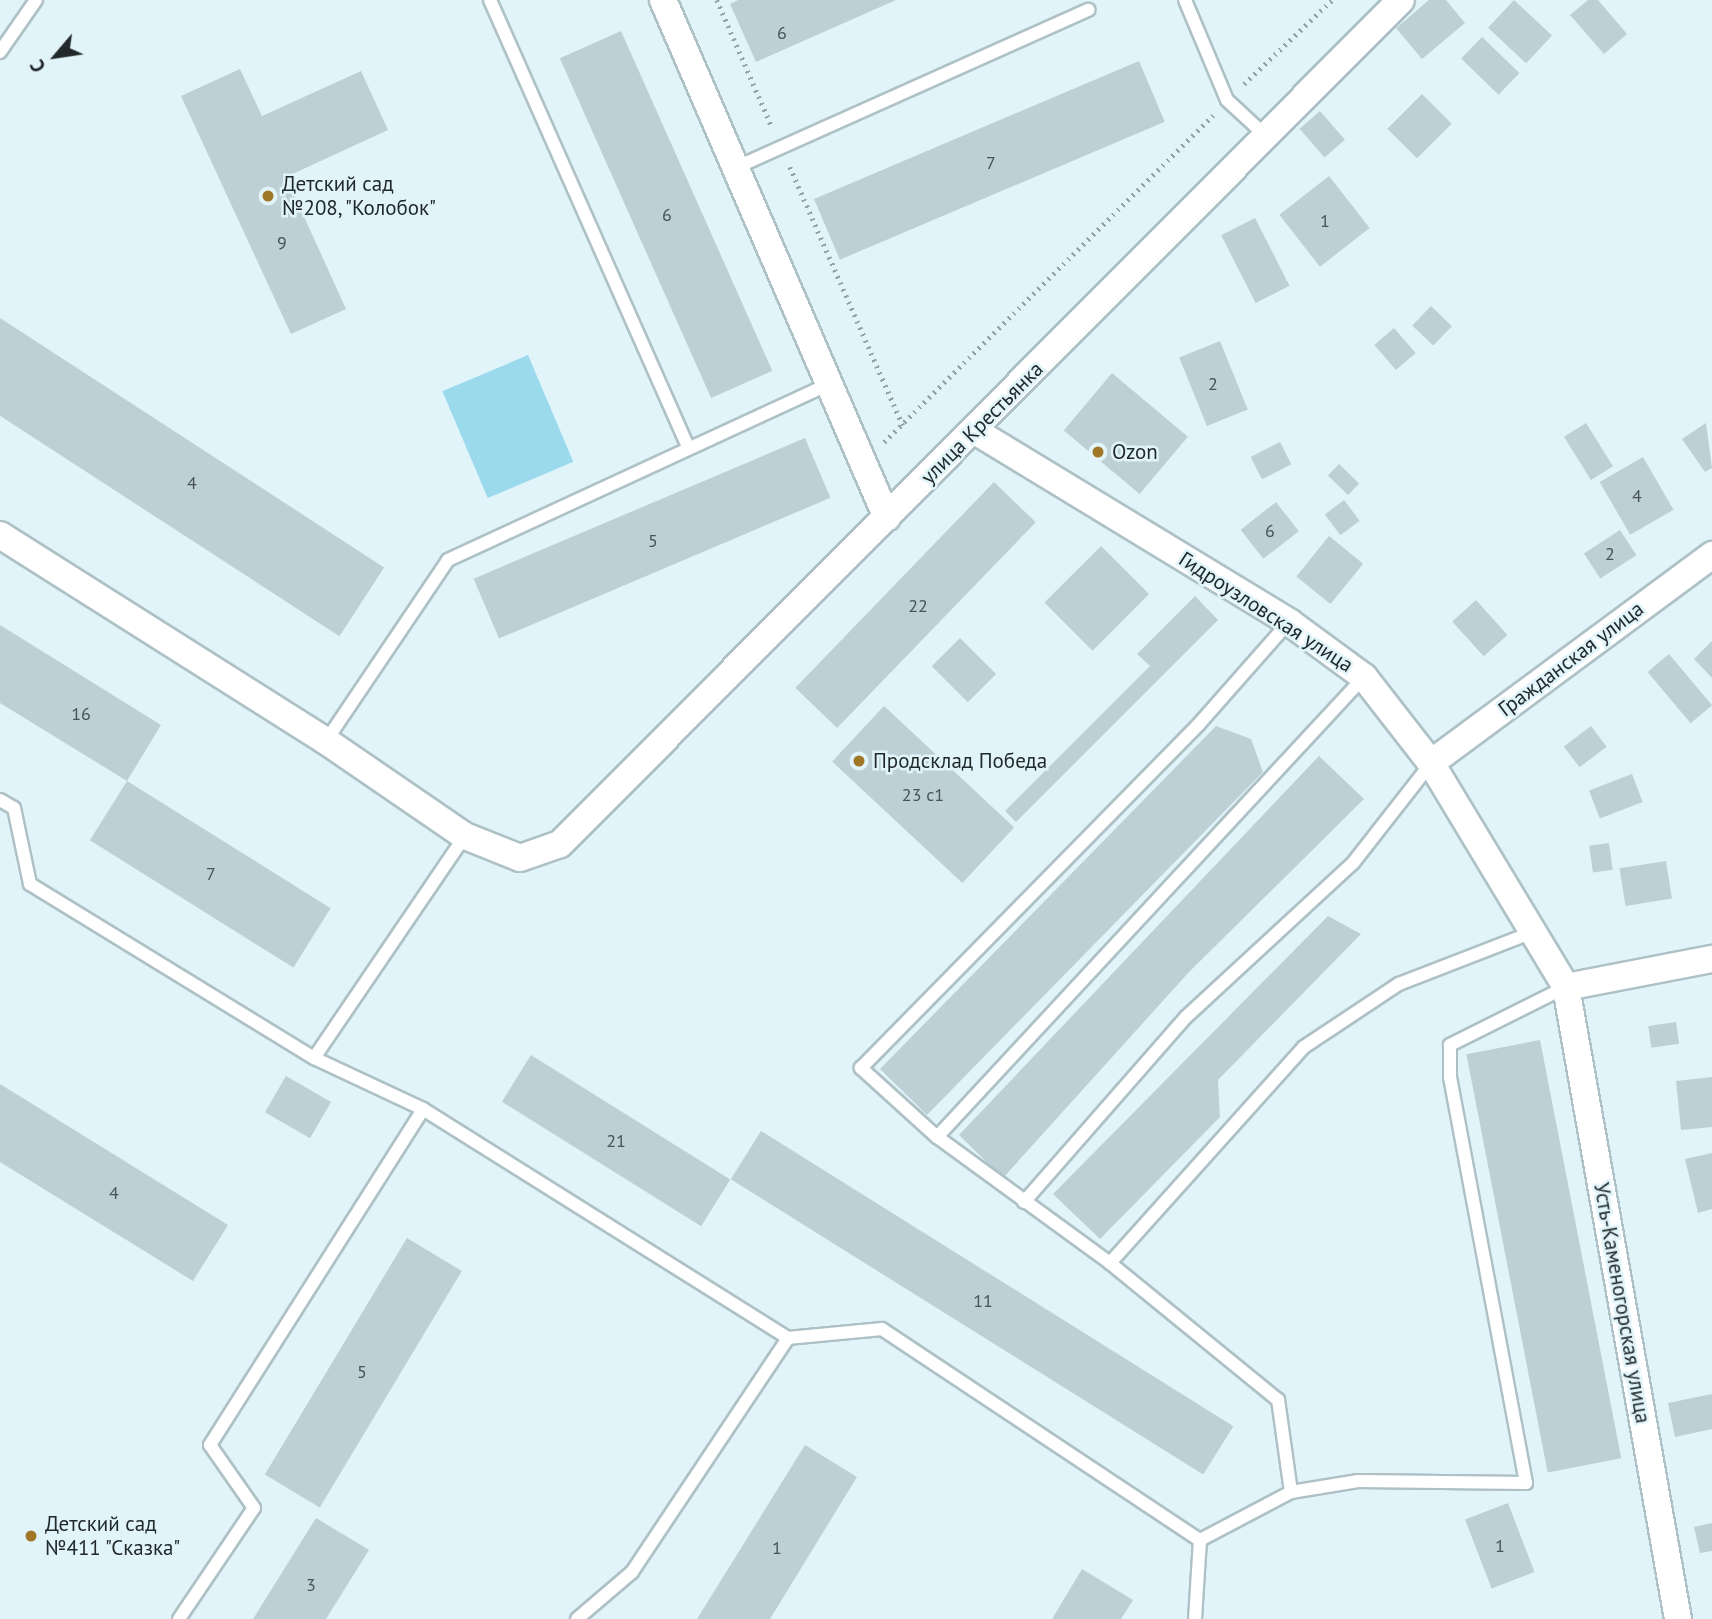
<!DOCTYPE html>
<meta charset="utf-8">
<style>
body{margin:0}
#map{position:relative;width:1712px;height:1619px;overflow:hidden;background:#e1f4fa;font-family:"PT Sans",sans-serif}
div>[style]{position:absolute}
.green>*{inset:0;background:#9bdaec;transform-origin:0 0}
.building>*{inset:0;background:#bdd0d6;transform-origin:0 0}
.path>*{height:4.5px;margin-top:-2.25px;transform-origin:0;background:repeating-linear-gradient(90deg,#94a3a8 0 2px,transparent 0 7px)}
.roads{filter:drop-shadow(2px 0 #aec1c6) drop-shadow(-2px 0 #aec1c6) drop-shadow(0 2px #aec1c6) drop-shadow(0 -2px #aec1c6)}
.service>*{height:12px;margin:-6px;padding:0 6px;transform-origin:6px;border-radius:6px;background:#fff}
.minor>*{height:26px;margin:-13px;padding:0 13px;transform-origin:13px;border-radius:13px;background:#fff}
.dots>*{width:19px;height:19px;translate:-50% -50%;box-sizing:border-box;border:4px solid #e1f4fa;border-radius:50%}
span{translate:-50% -50%;white-space:nowrap;text-align:center;line-height:1.15;-webkit-text-stroke:5px #e1f4fa;paint-order:stroke}
.number-label{font-size:18px;color:#485356}
.number-label span{-webkit-text-stroke-width:0}
.poi-label{font-size:21px;color:#21292b}
.left{translate:0 -50%;text-align:left}
.street-label{font-size:21px;color:#21292b}
.north{position:absolute;left:21px;top:21px;width:70px;height:70px;-webkit-text-stroke:5px #e1f4fa;paint-order:stroke;rotate:241deg;font-size:19px;font-weight:700;line-height:28px;text-align:center;color:#21292b}
.north::after{content:'';display:block;margin:auto;width:24px;height:32px;background:#21292b;clip-path:polygon(50% 0,100% 100%,50% 72%,0 100%)}
</style>
<div id="map">
<div class="green">
<div style="left:528px;top:355px;width:116px;height:93px;rotate:67deg"></div>
</div>
<div class="building">
<div style="clip-path:polygon(738px 0,896px 0,756px 62px,730px 4px)"></div>
<div style="clip-path:polygon(1429px 0,1446px 0,1465px 23px,1422px 59px,1396px 28px)"></div>
<div style="left:1514px;top:0;width:52px;height:38px;rotate:43deg"></div>
<div style="clip-path:polygon(1588px 0,1598px 0,1627px 34px,1604px 54px,1570px 15px)"></div>
<div style="left:621px;top:31px;width:372px;height:67px;rotate:66deg"></div>
<div style="left:1482px;top:37px;width:52px;height:30px;rotate:44deg"></div>
<div style="left:1139px;top:61px;width:66px;height:353px;rotate:67deg"></div>
<div style="clip-path:polygon(240px 69px,262px 116px,361px 71px,388px 130px,286px 177px,346px 309px,291px 334px,181px 96px)"></div>
<div style="left:1422px;top:94px;width:42px;height:49px;rotate:45deg"></div>
<div style="left:1320px;top:111px;width:38px;height:27px;rotate:49deg"></div>
<div style="left:1329px;top:176px;width:66px;height:63px;rotate:52deg"></div>
<div style="left:1255px;top:218px;width:76px;height:38px;rotate:63deg"></div>
<div style="left:1431px;top:306px;width:29px;height:27px;rotate:44deg"></div>
<div style="left:0;top:318px;width:458px;height:82px;rotate:33deg"></div>
<div style="left:1394px;top:328px;width:33px;height:26px;rotate:49deg"></div>
<div style="left:1220px;top:341px;width:74px;height:44px;rotate:68deg"></div>
<div style="left:1112px;top:373px;width:99px;height:75px;rotate:40deg"></div>
<div style="left:1586px;top:423px;width:51px;height:26px;rotate:58deg"></div>
<div style="clip-path:polygon(1706px 423px,1712px 468px,1705px 472px,1682px 439px)"></div>
<div style="left:805px;top:438px;width:65px;height:360px;rotate:67deg"></div>
<div style="left:1280px;top:442px;width:25px;height:33px;rotate:63deg"></div>
<div style="left:1643px;top:457px;width:61px;height:50px;rotate:60deg"></div>
<div style="left:1339px;top:464px;width:28px;height:16px;rotate:44deg"></div>
<div style="left:994px;top:482px;width:58px;height:286px;rotate:44deg"></div>
<div style="left:1344px;top:500px;width:26px;height:24px;rotate:53deg"></div>
<div style="left:1276px;top:502px;width:37px;height:45px;rotate:52deg"></div>
<div style="left:1620px;top:530px;width:30px;height:43px;rotate:57deg"></div>
<div style="left:1329px;top:536px;width:44px;height:52px;rotate:39deg"></div>
<div style="left:1101px;top:546px;width:68px;height:80px;rotate:45deg"></div>
<div style="clip-path:polygon(1195px 596px,1218px 620px,1016px 822px,1005px 811px,1150px 666px,1137px 654px)"></div>
<div style="left:1476px;top:600px;width:47px;height:32px;rotate:48deg"></div>
<div style="clip-path:polygon(0 625px,161px 725px,127px 781px,0 703px)"></div>
<div style="left:960px;top:638px;width:51px;height:40px;rotate:45deg"></div>
<div style="clip-path:polygon(1712px 641px,1712px 678px,1694px 659px)"></div>
<div style="left:1669px;top:654px;width:67px;height:28px;rotate:50deg"></div>
<div style="left:884px;top:706px;width:178px;height:76px;rotate:43deg"></div>
<div style="clip-path:polygon(1216px 726px,1251px 739px,1263px 772px,927px 1115px,880px 1069px)"></div>
<div style="left:1591px;top:726px;width:26px;height:34px;rotate:53deg"></div>
<div style="clip-path:polygon(1319px 756px,1364px 799px,1189px 972px,1003px 1178px,959px 1135px)"></div>
<div style="left:1632px;top:774px;width:30px;height:46px;rotate:69deg"></div>
<div style="left:127px;top:781px;width:240px;height:70px;rotate:32deg"></div>
<div style="left:1609px;top:843px;width:27px;height:20px;rotate:82deg"></div>
<div style="left:1666px;top:861px;width:38px;height:47px;rotate:81deg"></div>
<div style="clip-path:polygon(1328px 916px,1361px 934px,1218px 1080px,1220px 1117px,1100px 1239px,1053px 1194px)"></div>
<div style="left:1676px;top:1022px;width:22px;height:28px;rotate:82deg"></div>
<div style="left:1540px;top:1040px;width:426px;height:75px;rotate:79deg"></div>
<div style="left:531px;top:1055px;width:235px;height:55px;rotate:32deg"></div>
<div style="left:286px;top:1076px;width:52px;height:42px;rotate:30deg"></div>
<div style="clip-path:polygon(1712px 1077px,1712px 1127px,1681px 1130px,1676px 1081px)"></div>
<div style="clip-path:polygon(0 1084px,228px 1225px,193px 1281px,0 1162px)"></div>
<div style="left:761px;top:1131px;width:557px;height:57px;rotate:32deg"></div>
<div style="clip-path:polygon(1712px 1153px,1712px 1209px,1698px 1213px,1685px 1159px)"></div>
<div style="left:407px;top:1238px;width:64px;height:276px;rotate:31deg"></div>
<div style="clip-path:polygon(1712px 1394px,1712px 1429px,1675px 1437px,1668px 1403px)"></div>
<div style="clip-path:polygon(805px 1445px,857px 1477px,770px 1619px,697px 1619px)"></div>
<div style="left:1508px;top:1503px;width:74px;height:46px;rotate:69deg"></div>
<div style="clip-path:polygon(316px 1518px,369px 1550px,326px 1619px,253px 1619px)"></div>
<div style="clip-path:polygon(1712px 1523px,1712px 1551px,1700px 1553px,1694px 1527px)"></div>
<div style="clip-path:polygon(1082px 1569px,1133px 1600px,1121px 1619px,1052px 1619px)"></div>
</div>
<div class="path">
<div style="left:717px;top:0;width:138px;rotate:66.6deg"></div>
<div style="left:1244px;top:84px;width:122px;rotate:-43.7deg"></div>
<div style="left:790px;top:167px;width:283px;rotate:66.4deg"></div>
<div style="left:884px;top:442px;width:464px;rotate:-44.8deg"></div>
</div>
<div class="roads">
<div class="service">
<div style="left:490px;top:0;width:486px;rotate:66.1deg"></div>
<div style="left:1185px;top:0;width:108px;rotate:67.2deg"></div>
<div style="left:1227px;top:100px;width:54px;rotate:42.8deg"></div>
<div style="left:0;top:52px;width:63px;rotate:-55.3deg"></div>
<div style="left:737px;top:167px;width:385px;rotate:-24.1deg"></div>
<div style="left:326px;top:741px;width:218px;rotate:-56deg"></div>
<div style="left:448px;top:560px;width:422px;rotate:-24.8deg"></div>
<div style="left:0;top:800px;width:16px;rotate:30deg"></div>
<div style="left:14px;top:808px;width:78px;rotate:78.1deg"></div>
<div style="left:30px;top:884px;width:333px;rotate:31.5deg"></div>
<div style="left:423px;top:1109px;width:431px;rotate:32.1deg"></div>
<div style="left:788px;top:1338px;width:94px;rotate:-5.5deg"></div>
<div style="left:882px;top:1329px;width:382px;rotate:33.6deg"></div>
<div style="left:1200px;top:1540px;width:103px;rotate:-27.8deg"></div>
<div style="left:1291px;top:1492px;width:68px;rotate:-9.3deg"></div>
<div style="left:1358px;top:1481px;width:168px;rotate:0.7deg"></div>
<div style="left:1526px;top:1483px;width:412px;rotate:-100.6deg"></div>
<div style="left:1450px;top:1078px;width:33px;rotate:-90deg"></div>
<div style="left:1450px;top:1045px;width:130px;rotate:-26.6deg"></div>
<div style="left:937px;top:1137px;width:628px;rotate:-47.13deg"></div>
<div style="left:1024px;top:1202px;width:246px;rotate:-48.8deg"></div>
<div style="left:1186px;top:1017px;width:227px;rotate:-42.7deg"></div>
<div style="left:1353px;top:863px;width:127px;rotate:-52deg"></div>
<div style="left:1110px;top:1263px;width:214px;rotate:-143.9deg"></div>
<div style="left:937px;top:1137px;width:103px;rotate:-137.8deg"></div>
<div style="left:861px;top:1068px;width:482px;rotate:-45.5deg"></div>
<div style="left:1199px;top:724px;width:136px;rotate:-48.6deg"></div>
<div style="left:1291px;top:1492px;width:93px;rotate:-98deg"></div>
<div style="left:1278px;top:1400px;width:217px;rotate:-140.8deg"></div>
<div style="left:1110px;top:1263px;width:290px;rotate:-48.1deg"></div>
<div style="left:1304px;top:1047px;width:114px;rotate:-33.6deg"></div>
<div style="left:1399px;top:984px;width:144px;rotate:-21.2deg"></div>
<div style="left:179px;top:1619px;width:134px;rotate:-56deg"></div>
<div style="left:254px;top:1508px;width:77px;rotate:-124.9deg"></div>
<div style="left:210px;top:1445px;width:398px;rotate:-57.6deg"></div>
<div style="left:423px;top:1109px;width:120px;rotate:-154.9deg"></div>
<div style="left:314px;top:1058px;width:268px;rotate:-55.8deg"></div>
<div style="left:577px;top:1619px;width:72px;rotate:-40.5deg"></div>
<div style="left:632px;top:1572px;width:281px;rotate:-56.3deg"></div>
<div style="left:1195px;top:1619px;width:79px;rotate:-86.4deg"></div>
</div>
<div class="minor">
<div style="left:663px;top:0;width:564px;rotate:66.61deg"></div>
<div style="left:975px;top:431px;width:368px;rotate:31.3deg"></div>
<div style="left:1289px;top:622px;width:93px;rotate:36.3deg"></div>
<div style="left:1364px;top:677px;width:109px;rotate:52.1deg"></div>
<div style="left:1431px;top:763px;width:262px;rotate:58.9deg"></div>
<div style="left:1566px;top:987px;width:149px;rotate:-10.9deg"></div>
<div style="left:0;top:535px;width:386px;rotate:32.3deg"></div>
<div style="left:326px;top:741px;width:168px;rotate:34.4deg"></div>
<div style="left:465px;top:836px;width:59px;rotate:21.8deg"></div>
<div style="left:520px;top:858px;width:42px;rotate:-19.3deg"></div>
<div style="left:560px;top:844px;width:1191px;rotate:-45.1deg"></div>
<div style="left:1431px;top:763px;width:350px;rotate:-36.5deg"></div>
<div style="left:1566px;top:987px;width:642px;rotate:79.95deg"></div>
</div>
</div>
<div class="dots">
<div style="left:268px;top:196px;background:#a07726"></div>
<div style="left:1098px;top:452px;background:#a07726"></div>
<div style="left:859px;top:761px;background:#a07726"></div>
<div style="left:31px;top:1536px;background:#a07726"></div>
</div>
<div class="number-label">
<span style="left:782px;top:33px">6</span>
<span style="left:991px;top:163px">7</span>
<span style="left:667px;top:215px">6</span>
<span style="left:1325px;top:221px">1</span>
<span style="left:282px;top:243px">9</span>
<span style="left:1213px;top:384px">2</span>
<span style="left:192px;top:483px">4</span>
<span style="left:1637px;top:496px">4</span>
<span style="left:1270px;top:531px">6</span>
<span style="left:653px;top:541px">5</span>
<span style="left:1610px;top:554px">2</span>
<span style="left:918px;top:606px">22</span>
<span style="left:81px;top:714px">16</span>
<span style="left:923px;top:795px">23 с1</span>
<span style="left:211px;top:874px">7</span>
<span style="left:616px;top:1141px">21</span>
<span style="left:114px;top:1193px">4</span>
<span style="left:983px;top:1301px">11</span>
<span style="left:362px;top:1372px">5</span>
<span style="left:1500px;top:1546px">1</span>
<span style="left:777px;top:1548px">1</span>
<span style="left:311px;top:1585px">3</span>
</div>
<div class="poi-label">
<span class="left" style="left:282px;top:196px">Детский сад<br>№208, "Колобок"</span>
<span class="left" style="left:1112px;top:452px">Ozon</span>
<span class="left" style="left:873px;top:761px">Продсклад Победа</span>
<span class="left" style="left:45px;top:1536px">Детский сад<br>№411 "Сказка"</span>
</div>
<div class="street-label">
<span style="left:982px;top:423px;rotate:-45deg">улица Крестьянка</span>
<span style="left:1266px;top:612px;rotate:33deg">Гидроузловская улица</span>
<span style="left:1571px;top:659px;rotate:-37deg">Гражданская улица</span>
<span style="left:1622px;top:1303px;rotate:80deg">Усть-Каменогорская улица</span>
</div>
<div class="north">С</div>
</div>
